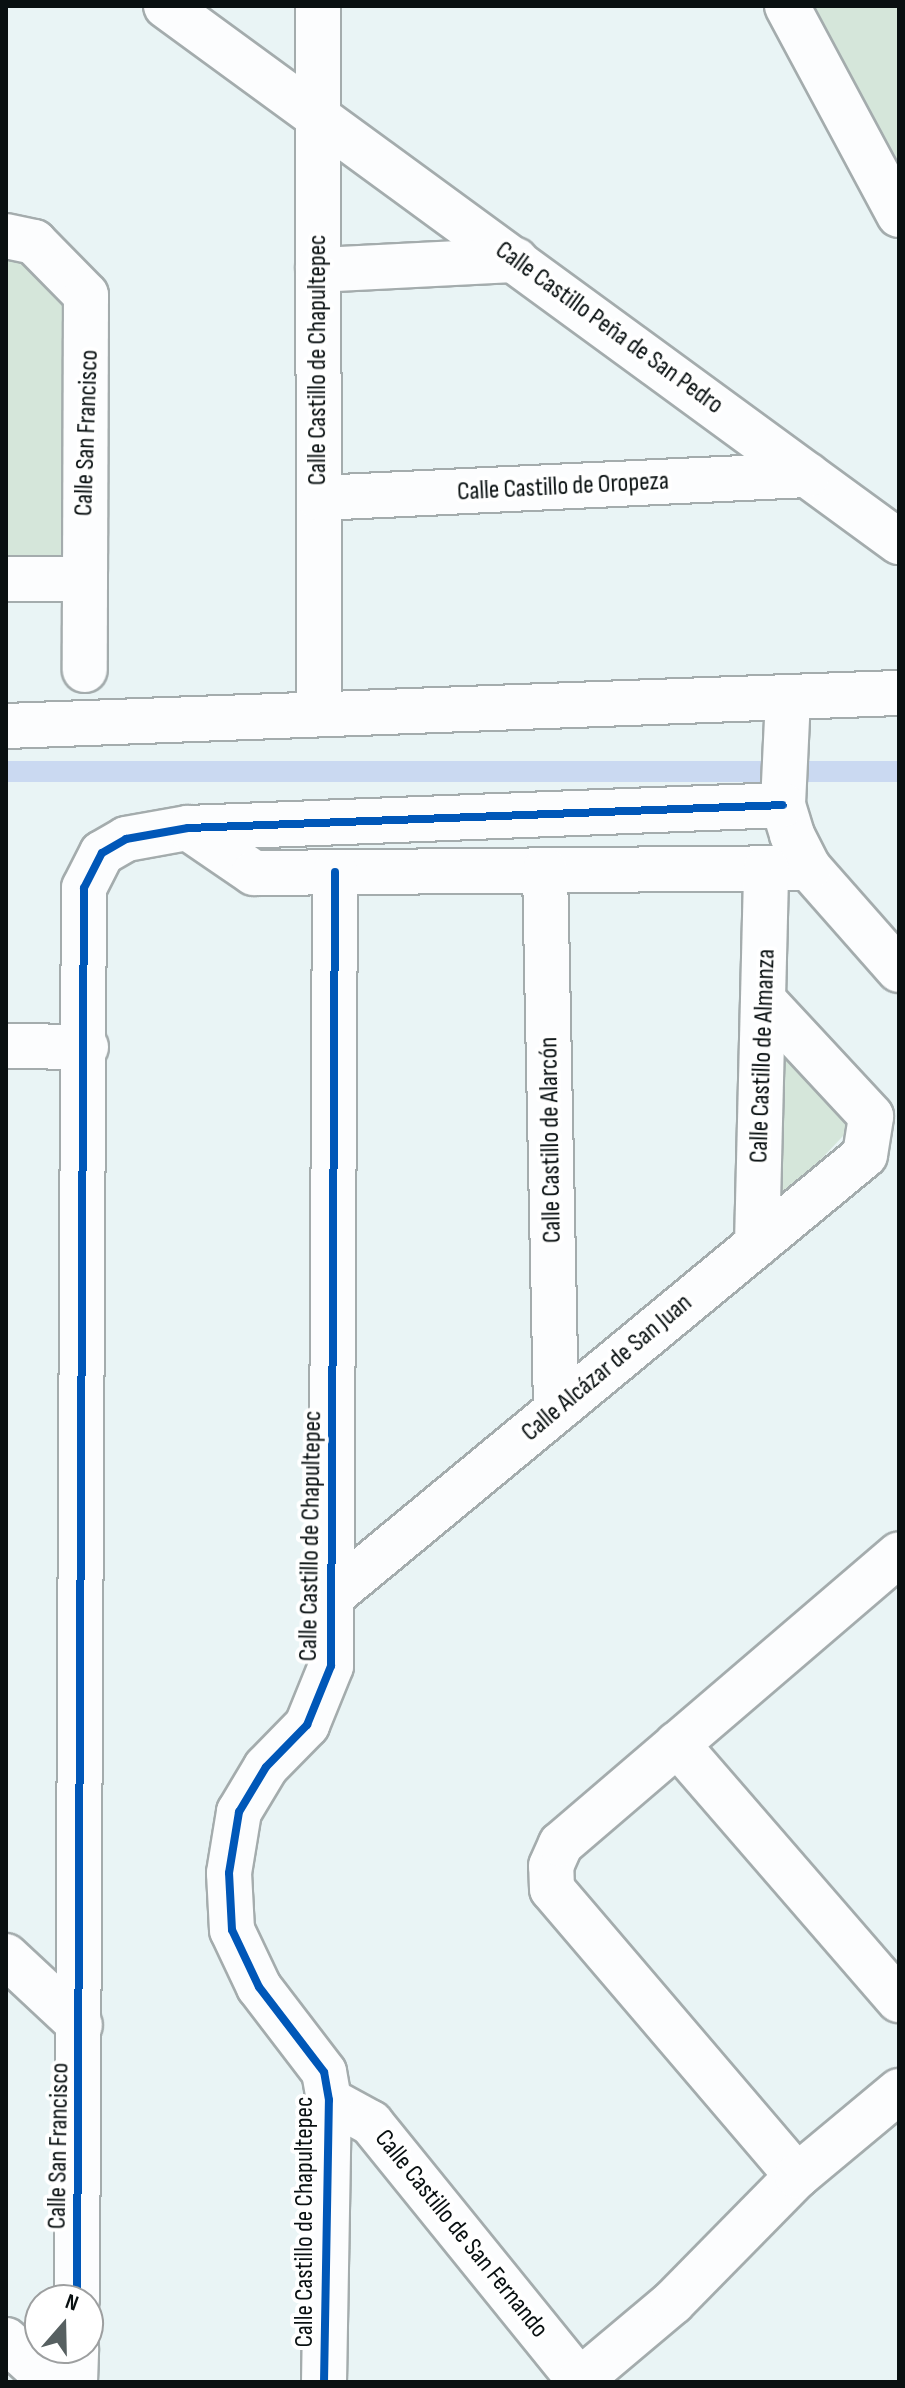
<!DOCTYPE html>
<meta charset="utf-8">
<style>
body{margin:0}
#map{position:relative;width:905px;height:2388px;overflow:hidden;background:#e9f4f5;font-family:"Sofia Sans Condensed",sans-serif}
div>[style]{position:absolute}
.green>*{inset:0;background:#d5e6da}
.water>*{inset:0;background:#cad9f1;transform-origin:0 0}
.roads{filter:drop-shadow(2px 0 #a4acad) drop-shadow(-2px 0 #a4acad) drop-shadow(0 2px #a4acad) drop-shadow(0 -2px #a4acad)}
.minor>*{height:44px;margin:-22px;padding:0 22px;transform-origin:22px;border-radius:22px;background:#fcfdfe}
.cycleway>*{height:8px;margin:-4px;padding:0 4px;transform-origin:4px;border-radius:4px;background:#0057b8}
span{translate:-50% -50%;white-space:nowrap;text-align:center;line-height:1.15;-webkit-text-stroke:8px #fff;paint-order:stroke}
.street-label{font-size:26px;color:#091011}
.frame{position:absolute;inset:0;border:8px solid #091011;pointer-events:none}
.north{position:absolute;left:24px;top:2284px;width:80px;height:80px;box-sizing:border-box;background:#fff;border:2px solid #9d9fa0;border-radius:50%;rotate:20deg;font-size:22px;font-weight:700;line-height:32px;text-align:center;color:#091011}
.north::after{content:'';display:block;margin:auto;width:28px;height:36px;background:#576061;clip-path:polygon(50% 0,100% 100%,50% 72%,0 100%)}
</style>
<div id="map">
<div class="green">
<div style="clip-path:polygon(797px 6px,899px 6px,899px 198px)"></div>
<div style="clip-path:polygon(6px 248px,74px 301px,71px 556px,6px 557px)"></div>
<div style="clip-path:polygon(777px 1036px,859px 1119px,776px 1207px)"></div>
</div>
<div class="water">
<div style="left:899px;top:761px;width:21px;height:893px;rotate:90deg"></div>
</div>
<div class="roads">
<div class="minor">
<div style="left:166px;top:6px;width:908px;rotate:36.18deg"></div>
<div style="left:318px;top:6px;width:708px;rotate:89.92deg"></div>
<div style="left:787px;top:6px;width:237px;rotate:61.8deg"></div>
<div style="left:6px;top:236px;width:29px;rotate:12deg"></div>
<div style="left:34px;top:242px;width:74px;rotate:45.5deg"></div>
<div style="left:86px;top:295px;width:375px;rotate:90.2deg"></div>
<div style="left:318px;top:270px;width:198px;rotate:-2.9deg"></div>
<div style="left:319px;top:498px;width:489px;rotate:-2.7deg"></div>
<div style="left:6px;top:579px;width:77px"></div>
<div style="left:788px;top:698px;width:107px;rotate:92.7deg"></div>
<div style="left:783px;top:805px;width:31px;rotate:73deg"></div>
<div style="left:792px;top:835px;width:37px;rotate:63deg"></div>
<div style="left:809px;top:868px;width:136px;rotate:48.6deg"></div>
<div style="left:6px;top:726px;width:894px;rotate:-2.12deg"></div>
<div style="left:188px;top:828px;width:80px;rotate:34.3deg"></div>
<div style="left:254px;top:873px;width:555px;rotate:-0.52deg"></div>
<div style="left:545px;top:870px;width:540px;rotate:88.83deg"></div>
<div style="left:6px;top:1046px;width:80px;rotate:0.7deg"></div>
<div style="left:757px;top:1244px;width:376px;rotate:-88.6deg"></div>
<div style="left:333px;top:1595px;width:690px;rotate:-39.59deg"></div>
<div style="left:865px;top:1155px;width:39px;rotate:-81deg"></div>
<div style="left:871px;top:1116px;width:154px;rotate:-132.9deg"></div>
<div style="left:677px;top:1744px;width:339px;rotate:49.1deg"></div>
<div style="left:6px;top:1956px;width:101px;rotate:43deg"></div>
<div style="left:329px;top:2100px;width:48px;rotate:28.7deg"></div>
<div style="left:371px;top:2123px;width:333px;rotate:51deg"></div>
<div style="left:797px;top:2176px;width:377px;rotate:-130.5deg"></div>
<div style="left:552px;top:1889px;width:23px;rotate:-92deg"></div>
<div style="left:551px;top:1866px;width:24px;rotate:-66deg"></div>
<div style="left:561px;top:1844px;width:445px;rotate:-40.6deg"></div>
<div style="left:77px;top:2300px;width:1412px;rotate:-89.72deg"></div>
<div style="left:84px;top:888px;width:39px;rotate:-63deg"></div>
<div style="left:102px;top:853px;width:28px;rotate:-30deg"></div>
<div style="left:126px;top:839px;width:63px;rotate:-10.1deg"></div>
<div style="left:188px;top:828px;width:595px;rotate:-2.21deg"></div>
<div style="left:6px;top:2340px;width:62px;rotate:42.4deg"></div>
<div style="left:75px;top:2382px;width:34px;rotate:-88deg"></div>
<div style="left:324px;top:2382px;width:282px;rotate:-89deg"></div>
<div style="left:329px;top:2100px;width:28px;rotate:-100deg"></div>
<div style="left:324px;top:2072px;width:107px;rotate:-127.4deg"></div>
<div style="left:259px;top:1987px;width:63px;rotate:-115.3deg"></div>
<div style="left:232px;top:1930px;width:57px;rotate:-93deg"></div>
<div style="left:229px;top:1873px;width:62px;rotate:-80.7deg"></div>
<div style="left:239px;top:1812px;width:52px;rotate:-59deg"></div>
<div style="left:266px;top:1767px;width:59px;rotate:-45.7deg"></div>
<div style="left:307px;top:1725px;width:64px;rotate:-67.9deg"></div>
<div style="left:331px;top:1666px;width:794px;rotate:-89.71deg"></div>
<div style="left:578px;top:2382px;width:124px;rotate:-40.1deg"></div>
<div style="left:673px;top:2302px;width:177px;rotate:-45.5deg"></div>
<div style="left:797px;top:2176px;width:133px;rotate:-39.8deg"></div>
</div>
</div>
<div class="cycleway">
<div style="left:77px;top:2300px;width:1412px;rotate:-89.72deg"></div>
<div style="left:84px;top:888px;width:39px;rotate:-63deg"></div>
<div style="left:102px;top:853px;width:28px;rotate:-30deg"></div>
<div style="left:126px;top:839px;width:63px;rotate:-10.1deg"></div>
<div style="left:188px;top:828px;width:595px;rotate:-2.21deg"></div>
<div style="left:324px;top:2382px;width:282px;rotate:-89deg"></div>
<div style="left:329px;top:2100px;width:28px;rotate:-100deg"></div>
<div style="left:324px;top:2072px;width:107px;rotate:-127.4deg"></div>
<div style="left:259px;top:1987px;width:63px;rotate:-115.3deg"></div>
<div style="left:232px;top:1930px;width:57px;rotate:-93deg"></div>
<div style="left:229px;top:1873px;width:62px;rotate:-80.7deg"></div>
<div style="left:239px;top:1812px;width:52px;rotate:-59deg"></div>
<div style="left:266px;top:1767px;width:59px;rotate:-45.7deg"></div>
<div style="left:307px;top:1725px;width:64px;rotate:-67.9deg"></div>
<div style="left:331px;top:1666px;width:794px;rotate:-89.71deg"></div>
</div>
<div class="street-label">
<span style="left:609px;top:328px;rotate:36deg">Calle Castillo Peña de San Pedro</span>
<span style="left:318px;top:360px;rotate:-90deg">Calle Castillo de Chapultepec</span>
<span style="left:87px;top:433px;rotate:-88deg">Calle San Francisco</span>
<span style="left:563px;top:487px;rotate:-3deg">Calle Castillo de Oropeza</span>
<span style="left:763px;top:1056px;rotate:-88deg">Calle Castillo de Almanza</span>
<span style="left:551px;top:1140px;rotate:-91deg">Calle Castillo de Alarcón</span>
<span style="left:607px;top:1368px;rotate:-40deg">Calle Alcázar de San Juan</span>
<span style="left:311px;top:1536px;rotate:-89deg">Calle Castillo de Chapultepec</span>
<span style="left:59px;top:2146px;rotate:-89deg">Calle San Francisco</span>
<span style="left:305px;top:2222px;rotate:-90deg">Calle Castillo de Chapultepec</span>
<span style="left:461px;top:2234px;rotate:51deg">Calle Castillo de San Fernando</span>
</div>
<div class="frame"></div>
<div class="north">N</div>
</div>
